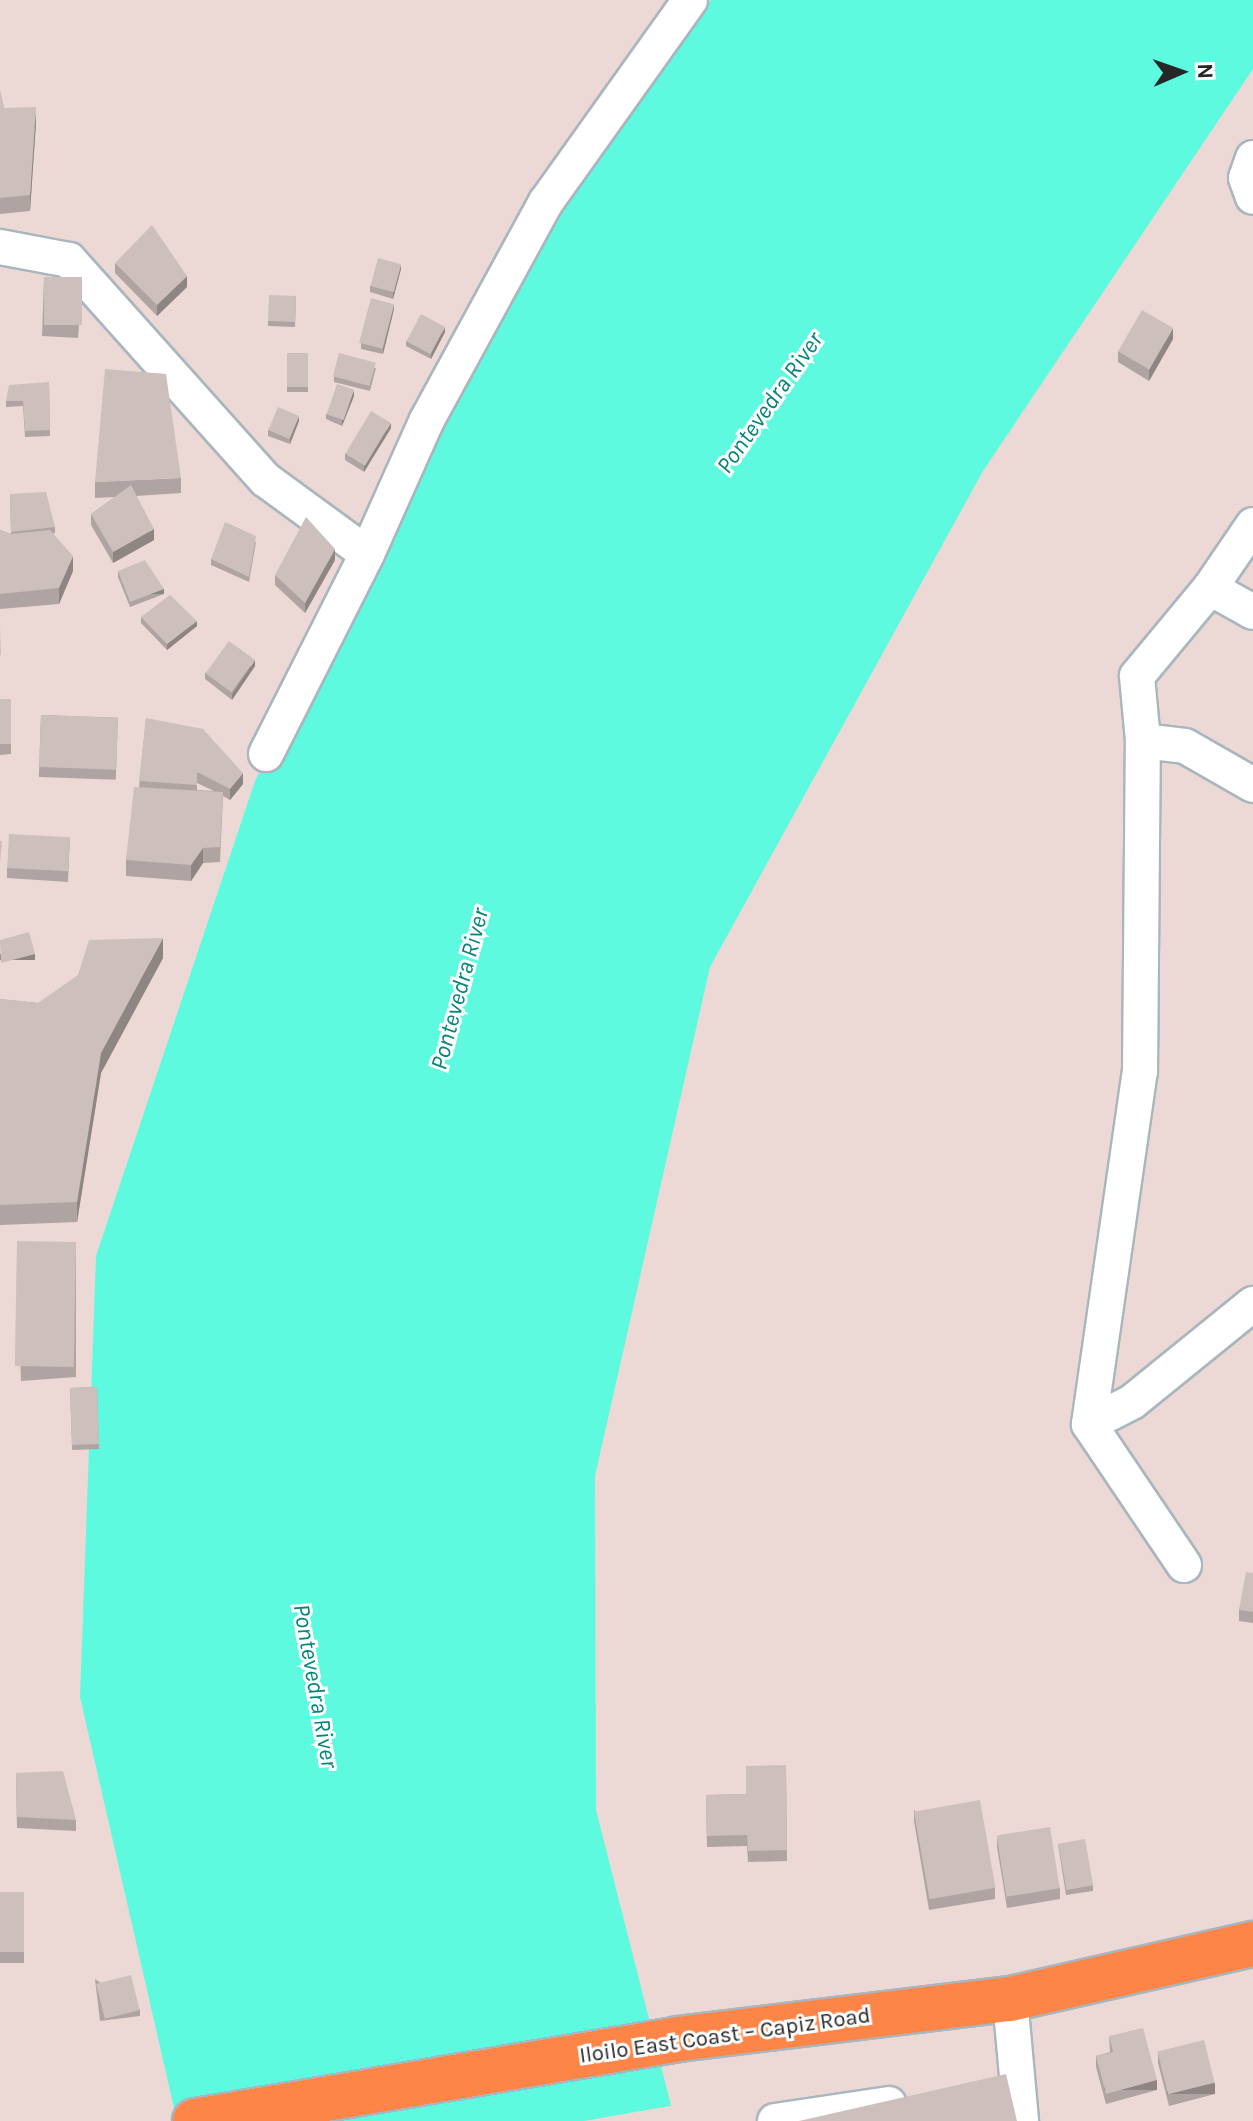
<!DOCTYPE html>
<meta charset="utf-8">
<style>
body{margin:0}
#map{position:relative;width:1253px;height:2121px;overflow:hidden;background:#ecd9d6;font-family:Karla,sans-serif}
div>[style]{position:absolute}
.water>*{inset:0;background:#5dfae0}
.pier>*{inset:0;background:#ecd9d6}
.roads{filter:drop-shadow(2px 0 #aab6bd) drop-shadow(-2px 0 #aab6bd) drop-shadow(0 2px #aab6bd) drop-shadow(0 -2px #aab6bd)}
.street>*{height:34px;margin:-17px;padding:0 17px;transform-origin:17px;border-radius:17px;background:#fff}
.primary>*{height:44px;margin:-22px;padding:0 22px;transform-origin:22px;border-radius:22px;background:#fe8548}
.wall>*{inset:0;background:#afa4a2;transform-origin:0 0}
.shaded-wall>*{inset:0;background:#8f8684;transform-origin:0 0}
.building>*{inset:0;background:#ccbfbc;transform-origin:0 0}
span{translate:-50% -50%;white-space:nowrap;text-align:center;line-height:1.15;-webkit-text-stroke:6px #fff;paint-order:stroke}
.street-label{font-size:22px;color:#272727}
.water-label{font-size:24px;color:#03857a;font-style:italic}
.north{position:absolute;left:1141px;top:32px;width:80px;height:80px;-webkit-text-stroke:6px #fff;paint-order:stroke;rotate:88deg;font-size:22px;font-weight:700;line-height:32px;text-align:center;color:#272727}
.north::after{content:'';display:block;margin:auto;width:28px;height:36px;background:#272727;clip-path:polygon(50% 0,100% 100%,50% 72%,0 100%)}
</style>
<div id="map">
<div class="water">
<div style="clip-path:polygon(711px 0,1253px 0,1253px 69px,983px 471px,710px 967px,595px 1476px,596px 1810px,675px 2121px,177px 2121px,80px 1697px,96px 1256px,255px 781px,454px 381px,535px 236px)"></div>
</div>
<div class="pier">
<div style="clip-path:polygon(675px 2105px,679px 2121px,584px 2121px)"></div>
</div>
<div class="roads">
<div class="street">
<div style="left:1253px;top:158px;width:21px;rotate:109deg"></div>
<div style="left:1246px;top:178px;width:20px;rotate:70deg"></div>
<div style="left:0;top:247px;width:70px;rotate:10.7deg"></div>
<div style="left:69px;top:260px;width:295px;rotate:48.2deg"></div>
<div style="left:266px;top:480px;width:125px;rotate:36.2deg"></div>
<div style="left:367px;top:554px;width:147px;rotate:-65.9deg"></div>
<div style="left:427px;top:420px;width:248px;rotate:-61.4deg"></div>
<div style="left:546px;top:202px;width:248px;rotate:-54.5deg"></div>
<div style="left:1253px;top:525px;width:76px;rotate:124.3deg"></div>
<div style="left:1210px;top:588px;width:49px;rotate:29.2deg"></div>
<div style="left:1143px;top:741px;width:42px;rotate:6.8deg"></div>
<div style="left:1185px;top:746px;width:78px;rotate:29.8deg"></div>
<div style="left:266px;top:754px;width:224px;rotate:-63.2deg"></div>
<div style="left:1089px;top:1424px;width:48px;rotate:-27.1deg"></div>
<div style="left:1132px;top:1402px;width:156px;rotate:-39deg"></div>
<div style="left:1184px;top:1565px;width:170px;rotate:-124deg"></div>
<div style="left:1089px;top:1424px;width:356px;rotate:-81.8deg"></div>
<div style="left:1140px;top:1072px;width:331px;rotate:-89.5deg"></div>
<div style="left:1143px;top:741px;width:65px;rotate:-95.3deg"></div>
<div style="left:1137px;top:676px;width:114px;rotate:-50.3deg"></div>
<div style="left:1010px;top:1999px;width:122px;rotate:84.8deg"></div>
<div style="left:775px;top:2121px;width:115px;rotate:-8.5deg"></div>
</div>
<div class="primary">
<div style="left:195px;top:2121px;width:490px;rotate:-9.6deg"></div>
<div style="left:678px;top:2039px;width:334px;rotate:-6.9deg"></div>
<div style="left:1010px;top:1999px;width:249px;rotate:-12.8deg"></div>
</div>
</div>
<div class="wall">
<div style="clip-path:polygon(0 91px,4px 108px,36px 123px,30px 211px,0 214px)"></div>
<div style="clip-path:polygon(115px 263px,187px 287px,157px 316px,115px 273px)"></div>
<div style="clip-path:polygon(401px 269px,393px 299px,370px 292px,370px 286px)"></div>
<div style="clip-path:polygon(44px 277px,82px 287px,78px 338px,42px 336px)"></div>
<div style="clip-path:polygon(296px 296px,295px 327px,268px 326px,268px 321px)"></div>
<div style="clip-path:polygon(394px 309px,383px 354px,361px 349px,361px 343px)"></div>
<div style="clip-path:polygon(445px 332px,431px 359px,406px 346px,406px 341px)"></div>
<div style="clip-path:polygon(1173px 339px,1149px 381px,1118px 362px,1118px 351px)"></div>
<div style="left:287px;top:353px;width:21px;height:39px"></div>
<div style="clip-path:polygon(376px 368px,370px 391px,334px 382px,334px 376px)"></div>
<div style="clip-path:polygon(49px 382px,50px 436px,25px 437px,23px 406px,6px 407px,6px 401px)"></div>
<div style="clip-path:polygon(354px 396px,342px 426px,326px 419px,326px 414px)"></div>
<div style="clip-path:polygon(299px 421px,290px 444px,268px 436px,268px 430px)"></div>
<div style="clip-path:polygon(391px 428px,364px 472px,345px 460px,345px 454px)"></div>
<div style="clip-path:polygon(181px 478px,181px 493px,136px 496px,154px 540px,113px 563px,91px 525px,91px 514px,115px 497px,95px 498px,95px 482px)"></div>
<div style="clip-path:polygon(10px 494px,55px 527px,55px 533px,53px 533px,73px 571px,59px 604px,0 609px,0 530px,11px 534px)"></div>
<div style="clip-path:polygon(256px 542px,249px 582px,211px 565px,211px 559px)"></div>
<div style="clip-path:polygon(335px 560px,305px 613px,275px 585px,275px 575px)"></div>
<div style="clip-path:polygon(118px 571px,164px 594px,130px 607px,118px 577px)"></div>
<div style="clip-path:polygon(141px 617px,197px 626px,167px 650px,141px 623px)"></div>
<div style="clip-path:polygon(255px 666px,232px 700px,205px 679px,205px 673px)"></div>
<div style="clip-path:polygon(0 699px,11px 744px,11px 754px,0 755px)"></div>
<div style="left:41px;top:715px;width:77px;height:62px;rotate:2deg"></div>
<div style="clip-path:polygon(evenodd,146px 718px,243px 784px,230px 800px,223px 796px,220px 862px,203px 863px,191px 881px,126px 876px,126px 860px,139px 787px,146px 718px,197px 783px,214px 791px,197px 790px,197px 783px)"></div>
<div style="clip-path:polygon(70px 837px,68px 882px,7px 878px,7px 868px)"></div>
<div style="clip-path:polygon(163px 958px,101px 1073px,77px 1222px,0 1225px,0 999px,38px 1003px)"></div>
<div style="clip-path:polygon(76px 1242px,76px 1377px,21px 1381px,17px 1257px)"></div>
<div style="left:97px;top:1387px;width:62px;height:27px;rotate:88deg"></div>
<div style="clip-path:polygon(1253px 1573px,1253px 1623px,1239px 1621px,1239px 1610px)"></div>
<div style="clip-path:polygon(786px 1765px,787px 1861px,748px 1862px,747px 1846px,707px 1847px,706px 1795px,746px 1794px)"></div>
<div style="clip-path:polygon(16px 1773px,76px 1820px,76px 1831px,17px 1828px)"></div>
<div style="clip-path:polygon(914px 1810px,995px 1888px,995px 1899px,929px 1910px,914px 1821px)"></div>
<div style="clip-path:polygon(997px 1836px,1060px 1888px,1060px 1899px,1007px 1908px,997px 1847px)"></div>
<div style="clip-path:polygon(1058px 1844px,1093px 1885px,1093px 1891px,1066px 1895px)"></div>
<div style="left:24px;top:1892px;width:71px;height:24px;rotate:90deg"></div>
<div style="clip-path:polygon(95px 1979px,140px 2010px,140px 2016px,100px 2021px)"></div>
<div style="clip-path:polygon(1109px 2036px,1157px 2090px,1106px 2104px,1096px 2067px,1096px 2056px,1110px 2052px)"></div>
<div style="clip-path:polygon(1158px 2052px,1215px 2094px,1169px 2106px,1158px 2063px)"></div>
</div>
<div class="shaded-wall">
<div style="clip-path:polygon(36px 107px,36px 123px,30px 211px,30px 195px)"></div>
<div style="clip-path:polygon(401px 264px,401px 269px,393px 299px,393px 293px)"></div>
<div style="clip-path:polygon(187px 276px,187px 287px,157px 316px,157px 305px)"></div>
<div style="clip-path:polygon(394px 304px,394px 309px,383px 354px,383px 349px)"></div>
<div style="clip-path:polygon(445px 327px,445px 332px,431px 359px,431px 354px)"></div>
<div style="clip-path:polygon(1173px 328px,1173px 339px,1149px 381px,1149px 370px)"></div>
<div style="clip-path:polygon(354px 390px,354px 396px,342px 426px,342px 420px)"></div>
<div style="clip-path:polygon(299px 416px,299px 421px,290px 444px,290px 438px)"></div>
<div style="clip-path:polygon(391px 423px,391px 428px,364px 472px,364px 466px)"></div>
<div style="clip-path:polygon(154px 529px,154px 540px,113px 563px,113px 552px)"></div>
<div style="clip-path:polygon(335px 549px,335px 560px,305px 613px,305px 603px)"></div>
<div style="clip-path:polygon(73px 556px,73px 571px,59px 604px,59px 588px)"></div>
<div style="left:164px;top:589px;width:5px;height:36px;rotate:90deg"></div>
<div style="clip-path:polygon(197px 621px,197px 626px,167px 650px,167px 644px)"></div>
<div style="clip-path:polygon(255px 660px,255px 666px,232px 700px,232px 694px)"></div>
<div style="clip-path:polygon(243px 773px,243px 784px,230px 800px,230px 789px)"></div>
<div style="clip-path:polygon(203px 848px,203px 863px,191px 881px,191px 865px)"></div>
<div style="clip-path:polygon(163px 938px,163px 958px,101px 1073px,77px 1222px,77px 1202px,101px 1053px)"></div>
<div style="left:35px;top:954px;width:6px;height:35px;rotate:90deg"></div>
<div style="left:1157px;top:2080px;width:10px;height:53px;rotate:90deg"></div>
<div style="left:1215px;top:2083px;width:11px;height:48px;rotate:90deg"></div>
</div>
<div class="building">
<div style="clip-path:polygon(0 91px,4px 108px,36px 107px,30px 195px,0 198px)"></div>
<div style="clip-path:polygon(152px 225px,187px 276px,157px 305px,115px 263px)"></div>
<div style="left:378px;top:258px;width:24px;height:29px;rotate:15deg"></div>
<div style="left:44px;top:277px;width:38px;height:48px"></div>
<div style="left:269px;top:295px;width:27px;height:26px;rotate:2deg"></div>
<div style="left:371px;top:298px;width:24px;height:46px;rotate:15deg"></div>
<div style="left:1142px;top:310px;width:36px;height:48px;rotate:30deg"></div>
<div style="left:421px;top:314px;width:27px;height:31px;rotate:28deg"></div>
<div style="left:287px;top:353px;width:21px;height:34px"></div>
<div style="left:339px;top:353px;width:38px;height:24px;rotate:15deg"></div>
<div style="clip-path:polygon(105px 369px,166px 374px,181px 478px,95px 482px)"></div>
<div style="clip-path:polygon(49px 382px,50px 430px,25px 431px,23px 401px,6px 401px,9px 385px)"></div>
<div style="left:337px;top:384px;width:18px;height:32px;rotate:19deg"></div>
<div style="left:278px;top:407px;width:23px;height:25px;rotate:23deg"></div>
<div style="left:371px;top:411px;width:23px;height:50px;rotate:31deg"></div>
<div style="clip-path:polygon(131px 485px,154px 529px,113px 552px,91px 514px)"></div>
<div style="clip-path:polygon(46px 492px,55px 527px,11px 532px,10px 494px)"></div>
<div style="clip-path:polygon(306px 517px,335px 549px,305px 603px,275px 575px)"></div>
<div style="clip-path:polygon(225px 522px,256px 536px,249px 577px,211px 559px)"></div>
<div style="clip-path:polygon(0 530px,11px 534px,50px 530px,73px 556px,59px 588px,0 594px)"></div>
<div style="clip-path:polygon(145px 560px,164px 589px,130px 602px,118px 571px)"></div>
<div style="clip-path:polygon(170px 595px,197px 621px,167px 644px,141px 617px)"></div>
<div style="clip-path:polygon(0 626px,1px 654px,0 656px)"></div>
<div style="left:229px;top:641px;width:32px;height:40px;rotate:36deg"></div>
<div style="left:0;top:699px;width:11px;height:45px"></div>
<div style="left:41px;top:715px;width:77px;height:52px;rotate:2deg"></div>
<div style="clip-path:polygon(146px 718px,203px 729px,243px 773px,230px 789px,197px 772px,197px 785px,139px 781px)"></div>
<div style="clip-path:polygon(134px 787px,223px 792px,220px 847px,203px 848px,191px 865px,126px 860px)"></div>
<div style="left:9px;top:834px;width:61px;height:34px;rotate:3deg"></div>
<div style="clip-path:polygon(0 841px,2px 841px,0 864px)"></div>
<div style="clip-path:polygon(29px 932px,35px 954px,1px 963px,0 940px)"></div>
<div style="clip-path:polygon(163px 938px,101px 1053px,77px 1202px,0 1205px,0 999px,38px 1003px,78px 975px,89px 940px)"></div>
<div style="left:17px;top:1241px;width:59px;height:125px;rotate:1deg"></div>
<div style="left:97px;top:1387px;width:57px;height:27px;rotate:88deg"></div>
<div style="clip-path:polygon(1246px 1572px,1253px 1573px,1253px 1612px,1239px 1610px)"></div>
<div style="clip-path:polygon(786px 1765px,787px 1850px,748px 1851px,747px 1835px,707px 1836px,706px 1795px,746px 1794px,746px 1766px)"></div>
<div style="clip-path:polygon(63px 1771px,76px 1820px,17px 1817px,16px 1773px)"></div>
<div style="left:980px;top:1800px;width:89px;height:67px;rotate:80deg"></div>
<div style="left:1050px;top:1827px;width:62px;height:54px;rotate:81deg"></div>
<div style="left:1085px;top:1839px;width:47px;height:27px;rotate:80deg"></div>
<div style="left:24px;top:1892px;width:60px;height:24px;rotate:90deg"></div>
<div style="left:131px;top:1975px;width:36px;height:36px;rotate:76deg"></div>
<div style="clip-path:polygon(1143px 2028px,1157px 2080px,1106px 2094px,1096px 2056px,1113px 2052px,1109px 2036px)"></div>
<div style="left:1204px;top:2040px;width:44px;height:48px;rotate:76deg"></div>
<div style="clip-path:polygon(1006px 2074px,1017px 2121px,799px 2121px)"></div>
</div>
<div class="street-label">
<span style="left:725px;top:2036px;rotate:-8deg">Iloilo East Coast – Capiz Road</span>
</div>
<div class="water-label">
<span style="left:770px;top:403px;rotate:-55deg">Pontevedra River</span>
<span style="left:460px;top:989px;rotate:-75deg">Pontevedra River</span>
<span style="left:315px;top:1686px;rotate:80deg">Pontevedra River</span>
</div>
<div class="north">N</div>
</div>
